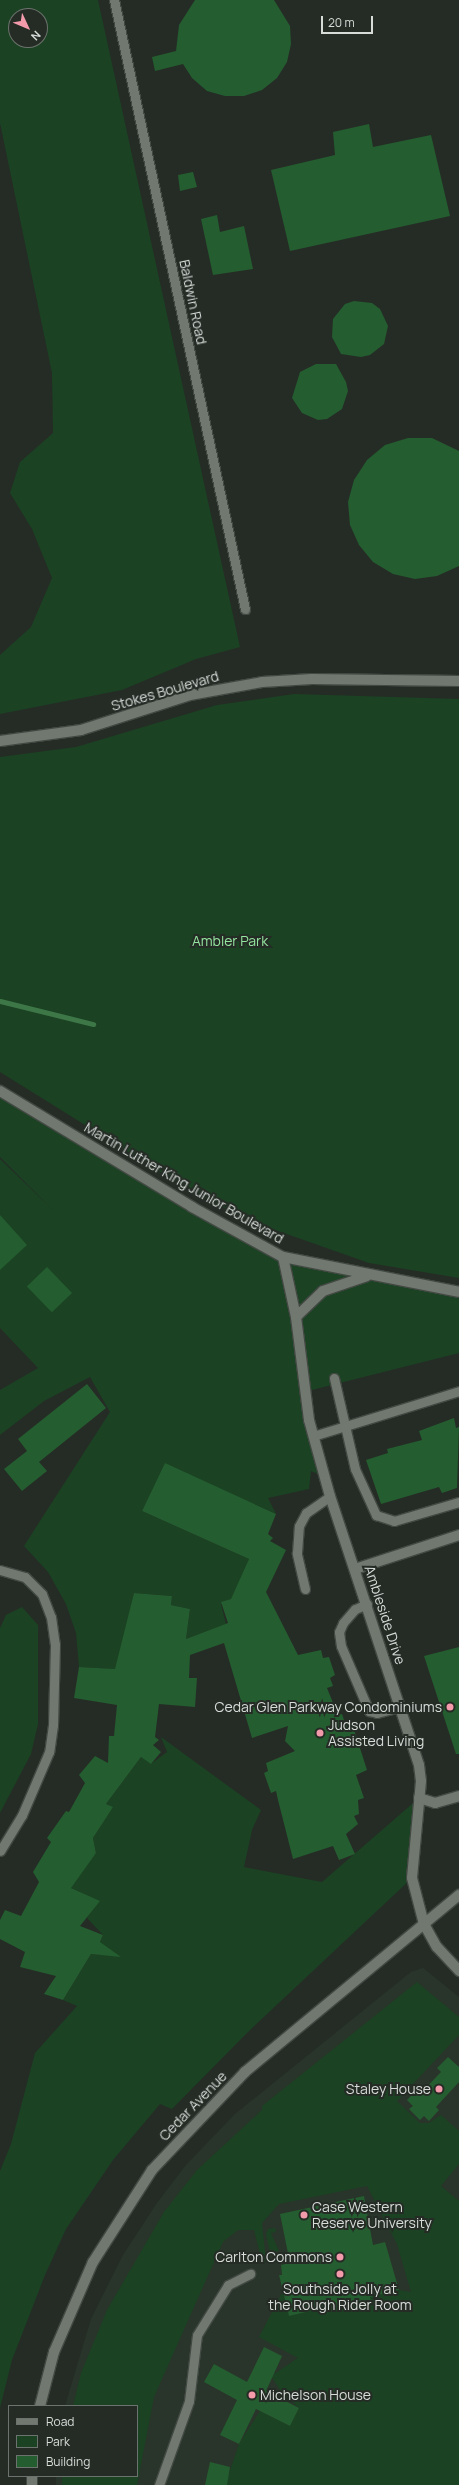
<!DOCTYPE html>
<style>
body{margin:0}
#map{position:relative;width:459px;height:2485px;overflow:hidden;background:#252c26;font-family:Manrope,sans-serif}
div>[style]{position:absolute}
.built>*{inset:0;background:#29352a}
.green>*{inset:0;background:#1b4222}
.stream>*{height:5px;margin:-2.5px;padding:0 2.5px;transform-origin:2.5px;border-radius:2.5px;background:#3e7747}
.building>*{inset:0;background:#245d2f;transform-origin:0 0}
.roads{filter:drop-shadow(1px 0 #424943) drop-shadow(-1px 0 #424943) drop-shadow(0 1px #424943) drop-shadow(0 -1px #424943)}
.lane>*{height:9px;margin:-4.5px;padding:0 4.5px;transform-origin:4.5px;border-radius:4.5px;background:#707870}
.street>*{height:10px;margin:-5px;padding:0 5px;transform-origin:5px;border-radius:5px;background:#707870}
.secondary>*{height:10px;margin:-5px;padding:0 5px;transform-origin:5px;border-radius:5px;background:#707870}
.dots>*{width:11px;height:11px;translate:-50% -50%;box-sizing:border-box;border:2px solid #252c26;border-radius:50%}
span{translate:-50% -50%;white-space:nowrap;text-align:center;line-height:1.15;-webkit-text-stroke:4px #252c26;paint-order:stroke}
.street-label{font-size:14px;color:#d7dcd8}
.park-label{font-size:14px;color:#94e59f}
.poi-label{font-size:14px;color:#d7dcd8}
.right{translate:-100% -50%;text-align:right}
.left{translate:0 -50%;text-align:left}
.legend{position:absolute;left:8px;top:2405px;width:130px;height:72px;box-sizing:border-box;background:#252c26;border:1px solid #6c726d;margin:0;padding:5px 7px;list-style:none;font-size:12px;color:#d7dcd8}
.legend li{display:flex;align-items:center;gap:8px;height:20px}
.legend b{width:20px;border:1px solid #6c726d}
.north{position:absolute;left:8px;top:8px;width:40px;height:40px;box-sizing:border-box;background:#252c26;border:1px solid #6c726d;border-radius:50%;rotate:134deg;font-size:11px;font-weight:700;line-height:16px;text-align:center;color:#d7dcd8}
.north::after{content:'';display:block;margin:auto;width:14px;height:18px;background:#f39aab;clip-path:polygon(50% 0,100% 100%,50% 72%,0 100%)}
.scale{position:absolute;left:321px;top:16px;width:52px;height:18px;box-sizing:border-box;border:2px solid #d7dcd8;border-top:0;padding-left:5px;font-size:12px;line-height:14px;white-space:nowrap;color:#d7dcd8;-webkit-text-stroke:3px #252c26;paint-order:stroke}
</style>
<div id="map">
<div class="built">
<div style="clip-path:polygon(423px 1968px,459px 1997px,459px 2485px,56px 2485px,56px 2476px,137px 2476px,137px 2406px,65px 2406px,91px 2319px,123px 2255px,157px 2203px,186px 2165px,235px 2114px,411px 1972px)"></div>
</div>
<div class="green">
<div style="clip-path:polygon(evenodd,0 0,98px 0,240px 647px,196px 659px,122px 690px,0 714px,0 655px,31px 627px,52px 578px,32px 529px,10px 493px,20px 462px,53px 433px,52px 373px,0 123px,0 0,16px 16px,40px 16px,40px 40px,16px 40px,16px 16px)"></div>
<div style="clip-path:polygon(294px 694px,459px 699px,459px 1278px,369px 1263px,264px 1226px,199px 1196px,0 1072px,0 757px,76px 747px,217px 705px)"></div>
<div style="clip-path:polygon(0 1091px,283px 1257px,459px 1292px,459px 1353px,304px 1392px,325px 1477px,311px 1471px,309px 1489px,268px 1498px,276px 1514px,165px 1464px,142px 1511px,249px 1559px,235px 1597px,221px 1604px,226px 1624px,186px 1639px,190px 1609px,171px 1605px,172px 1596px,134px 1593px,129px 1616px,128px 1670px,79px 1667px,76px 1633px,66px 1604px,48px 1572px,24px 1546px,110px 1412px,90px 1377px,44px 1401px,0 1435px,0 1390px,38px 1368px,0 1328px,0 1159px,53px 1210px,0 1157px)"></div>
<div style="clip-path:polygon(22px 1607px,38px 1625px,38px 1724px,31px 1754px,0 1813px,0 1628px,6px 1615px)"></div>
<div style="clip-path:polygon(161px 1737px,261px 1810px,252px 1830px,244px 1867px,322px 1882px,419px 1798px,412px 1878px,248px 2032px,172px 2109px,160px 2104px,113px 2160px,66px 2229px,45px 2275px,12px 2360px,0 2408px,0 2171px,11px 2144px,35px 2053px,77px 2006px,63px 2000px,91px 1954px,102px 1955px,100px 1942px,103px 1935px,87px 1918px,98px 1901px,67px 1886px,96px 1853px,93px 1838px,112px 1807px,106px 1804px,141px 1757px,152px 1763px,167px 1752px)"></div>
<div style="clip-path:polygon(417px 1982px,459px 2017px,459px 2035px,397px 2101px,420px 2123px,429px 2123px,441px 2115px,459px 2131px,459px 2164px,441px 2186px,459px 2201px,459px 2485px,225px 2485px,239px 2444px,260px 2411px,290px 2426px,299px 2408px,282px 2393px,271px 2376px,298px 2358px,259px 2337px,283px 2291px,289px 2316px,399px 2290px,411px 2292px,397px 2244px,367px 2186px,279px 2204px,262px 2223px,266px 2261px,262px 2262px,254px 2230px,238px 2230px,223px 2242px,154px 2397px,137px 2485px,62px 2485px,62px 2476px,137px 2476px,137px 2406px,73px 2406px,81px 2373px,107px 2310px,164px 2212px,197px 2170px,262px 2110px,262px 2106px)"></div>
<div style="clip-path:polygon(275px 2228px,276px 2232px,271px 2233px,279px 2251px,270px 2253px,266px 2234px,268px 2229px)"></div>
</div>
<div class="stream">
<div style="left:0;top:1001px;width:96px;rotate:13.9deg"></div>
</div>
<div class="building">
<div style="clip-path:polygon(195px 0,274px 0,290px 26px,291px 44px,287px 62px,277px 78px,262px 90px,244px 96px,225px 96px,207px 91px,192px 78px,183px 64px,155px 71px,152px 57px,176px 51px,179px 25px)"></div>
<div style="clip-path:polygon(369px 124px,373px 147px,431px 135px,450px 216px,290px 251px,271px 170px,335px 155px,333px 132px)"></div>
<div style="clip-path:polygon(193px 172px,197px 187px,180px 191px,178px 175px)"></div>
<div style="clip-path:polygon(217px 215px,220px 232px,244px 226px,253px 269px,213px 275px,201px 219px)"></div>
<div style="clip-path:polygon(354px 301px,372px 303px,380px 309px,388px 326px,384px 344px,370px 355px,361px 357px,341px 354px,332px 337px,333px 319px,345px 304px)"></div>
<div style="clip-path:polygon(316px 364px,336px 364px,346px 382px,348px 391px,342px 409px,327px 419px,318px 420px,302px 413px,292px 398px,300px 372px)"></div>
<div style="clip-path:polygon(408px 438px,432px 438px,459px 451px,459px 566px,437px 576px,415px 579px,393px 574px,373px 562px,359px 545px,350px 525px,348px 502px,354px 480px,367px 460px,385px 445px)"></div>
<div style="clip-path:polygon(0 1215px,27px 1245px,0 1270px)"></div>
<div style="left:47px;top:1267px;width:36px;height:28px;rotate:46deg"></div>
<div style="clip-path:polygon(87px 1384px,106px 1408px,39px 1462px,47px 1471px,22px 1491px,4px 1469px,27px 1451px,18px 1439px)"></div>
<div style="clip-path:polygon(454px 1418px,456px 1428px,459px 1427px,457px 1488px,442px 1493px,439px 1487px,381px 1504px,366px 1460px,388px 1453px,387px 1449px,422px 1440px,419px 1431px)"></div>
<div style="clip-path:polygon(165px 1463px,276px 1514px,268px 1534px,273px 1538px,270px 1541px,286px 1550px,266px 1592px,298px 1655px,321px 1650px,323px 1658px,329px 1657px,335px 1675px,330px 1678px,333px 1686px,327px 1688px,338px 1715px,342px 1714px,345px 1723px,351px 1720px,367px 1770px,356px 1775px,364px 1798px,358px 1800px,359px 1814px,354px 1816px,358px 1824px,346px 1834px,355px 1854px,339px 1860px,333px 1846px,293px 1859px,278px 1800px,276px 1791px,271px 1793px,264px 1773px,268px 1771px,266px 1763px,295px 1751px,285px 1741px,288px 1726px,252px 1738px,224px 1643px,190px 1655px,189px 1678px,197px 1678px,195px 1707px,159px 1704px,155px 1737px,159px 1740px,153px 1745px,161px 1752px,151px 1764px,141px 1757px,106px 1804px,113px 1807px,93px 1838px,96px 1853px,71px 1888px,100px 1901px,80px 1926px,103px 1935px,100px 1942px,121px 1957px,91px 1954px,63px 2000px,44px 1994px,56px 1976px,20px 1967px,25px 1952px,0 1939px,0 1920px,5px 1910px,21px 1916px,39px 1882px,33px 1872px,51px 1842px,47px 1838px,66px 1811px,69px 1812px,85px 1783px,79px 1775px,95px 1756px,108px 1763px,109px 1736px,114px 1736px,117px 1705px,74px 1698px,79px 1667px,115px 1669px,134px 1593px,172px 1596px,171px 1605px,190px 1609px,186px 1639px,228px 1623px,221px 1602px,231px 1599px,249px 1559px,142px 1511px)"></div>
<div style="clip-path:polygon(459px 1647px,459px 1754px,456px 1754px,424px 1656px)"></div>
<div style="clip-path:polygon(448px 2057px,459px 2067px,459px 2082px,436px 2107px,439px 2110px,429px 2121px,424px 2116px,420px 2120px,409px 2109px,413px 2106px,407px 2100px,417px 2089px,421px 2093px,441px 2072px,437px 2068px)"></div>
<div style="clip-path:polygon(364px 2196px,373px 2245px,385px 2242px,399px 2290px,370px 2297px,371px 2303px,320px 2314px,319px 2309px,289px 2316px,279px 2275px,282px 2275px,281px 2265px,290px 2263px,280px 2214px)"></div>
<div style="clip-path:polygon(264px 2347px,282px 2356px,266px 2391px,299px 2408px,290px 2426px,256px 2409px,239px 2444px,220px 2435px,237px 2400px,204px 2382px,214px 2364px,247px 2382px)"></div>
<div style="clip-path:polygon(210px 2462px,230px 2467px,227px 2485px,205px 2485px)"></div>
</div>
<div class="roads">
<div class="lane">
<div style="left:114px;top:0;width:623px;rotate:77.86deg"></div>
<div style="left:334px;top:1378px;width:93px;rotate:77deg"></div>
<div style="left:355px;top:1469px;width:51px;rotate:65.5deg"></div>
<div style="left:376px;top:1515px;width:19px;rotate:18deg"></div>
<div style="left:394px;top:1521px;width:68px;rotate:-16.3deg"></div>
<div style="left:313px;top:1436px;width:153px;rotate:-17.1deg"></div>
<div style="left:0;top:1570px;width:26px;rotate:16deg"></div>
<div style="left:25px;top:1577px;width:24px;rotate:45deg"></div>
<div style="left:42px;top:1594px;width:25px;rotate:69deg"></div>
<div style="left:51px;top:1617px;width:27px;rotate:82deg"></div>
<div style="left:55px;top:1644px;width:81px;rotate:91.4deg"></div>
<div style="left:53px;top:1725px;width:27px;rotate:98deg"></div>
<div style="left:49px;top:1752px;width:69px;rotate:113.2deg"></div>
<div style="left:22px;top:1815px;width:42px;rotate:121.4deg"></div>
<div style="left:305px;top:1589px;width:37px;rotate:-103deg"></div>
<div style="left:297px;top:1553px;width:27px;rotate:-86deg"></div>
<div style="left:299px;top:1526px;width:15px;rotate:-62deg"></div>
<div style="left:306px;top:1513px;width:29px;rotate:-35deg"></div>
<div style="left:367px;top:1604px;width:13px;rotate:157deg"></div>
<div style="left:355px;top:1609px;width:18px;rotate:131deg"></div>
<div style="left:343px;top:1623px;width:10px;rotate:114deg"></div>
<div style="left:339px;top:1632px;width:14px;rotate:82deg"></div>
<div style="left:341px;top:1646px;width:71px;rotate:66.7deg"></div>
<div style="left:369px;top:1711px;width:8px;rotate:14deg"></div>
<div style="left:377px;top:1713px;width:23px;rotate:-15deg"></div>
<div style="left:159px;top:2485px;width:89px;rotate:-70.3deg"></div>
<div style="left:189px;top:2401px;width:66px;rotate:-83.1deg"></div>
<div style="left:197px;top:2335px;width:59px;rotate:-58.2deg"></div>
<div style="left:228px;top:2285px;width:25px;rotate:-27deg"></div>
</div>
<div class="street">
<div style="left:283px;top:1257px;width:61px;rotate:77.8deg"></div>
<div style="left:296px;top:1317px;width:104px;rotate:82.8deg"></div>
<div style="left:309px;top:1420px;width:79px;rotate:74.6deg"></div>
<div style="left:330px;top:1496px;width:283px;rotate:71.7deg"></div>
<div style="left:419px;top:1765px;width:16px;rotate:83deg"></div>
<div style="left:421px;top:1781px;width:97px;rotate:95.3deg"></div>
<div style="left:412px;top:1878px;width:48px;rotate:75.4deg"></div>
<div style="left:296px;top:1317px;width:37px;rotate:-44deg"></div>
<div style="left:323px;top:1291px;width:46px;rotate:-18.8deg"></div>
<div style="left:355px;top:1569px;width:109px;rotate:-18.1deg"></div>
<div style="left:419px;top:1798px;width:17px;rotate:17deg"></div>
<div style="left:435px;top:1803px;width:25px;rotate:-16deg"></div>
</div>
<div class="secondary">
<div style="left:0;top:741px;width:82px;rotate:-7.7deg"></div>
<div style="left:81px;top:730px;width:114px;rotate:-17.8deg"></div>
<div style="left:190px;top:695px;width:73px;rotate:-10.2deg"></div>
<div style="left:262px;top:682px;width:50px;rotate:-3.4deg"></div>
<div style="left:312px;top:679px;width:147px;rotate:0.8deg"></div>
<div style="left:0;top:1091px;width:224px;rotate:31.1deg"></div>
<div style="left:192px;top:1207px;width:104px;rotate:28.8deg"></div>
<div style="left:283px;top:1257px;width:179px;rotate:11.2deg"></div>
<div style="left:424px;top:1924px;width:26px;rotate:61deg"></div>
<div style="left:437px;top:1947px;width:33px;rotate:47deg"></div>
<div style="left:40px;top:2406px;width:56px;rotate:-75.5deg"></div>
<div style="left:54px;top:2352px;width:98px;rotate:-66.6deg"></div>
<div style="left:93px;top:2262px;width:109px;rotate:-57.3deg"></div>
<div style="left:152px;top:2170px;width:135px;rotate:-46.5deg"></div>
<div style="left:245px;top:2072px;width:278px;rotate:-39.6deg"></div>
<div style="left:32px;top:2485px;width:9px;rotate:-90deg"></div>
</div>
</div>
<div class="dots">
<div style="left:450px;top:1707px;background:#f39aab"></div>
<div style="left:320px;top:1733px;background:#f39aab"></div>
<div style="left:439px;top:2089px;background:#f39aab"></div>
<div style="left:304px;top:2215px;background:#f39aab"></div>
<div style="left:340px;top:2257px;background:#f39aab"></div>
<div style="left:340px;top:2274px;background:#f39aab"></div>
<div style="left:252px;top:2395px;background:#f39aab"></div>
</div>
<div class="street-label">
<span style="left:193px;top:302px;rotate:78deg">Baldwin Road</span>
<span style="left:165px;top:691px;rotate:-16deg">Stokes Boulevard</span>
<span style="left:184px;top:1183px;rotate:30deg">Martin Luther King Junior Boulevard</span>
<span style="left:385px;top:1615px;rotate:72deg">Ambleside Drive</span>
<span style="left:193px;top:2106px;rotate:-46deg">Cedar Avenue</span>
</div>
<div class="park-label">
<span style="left:230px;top:941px">Ambler Park</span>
</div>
<div class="poi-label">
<span class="right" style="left:442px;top:1707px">Cedar Glen Parkway Condominiums</span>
<span class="left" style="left:328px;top:1733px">Judson<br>Assisted Living</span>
<span class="right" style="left:431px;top:2089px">Staley House</span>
<span class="left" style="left:312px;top:2215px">Case Western<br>Reserve University</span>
<span class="right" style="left:332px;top:2257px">Carlton Commons</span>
<span style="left:340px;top:2297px">Southside Jolly at<br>the Rough Rider Room</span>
<span class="left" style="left:260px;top:2395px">Michelson House</span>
</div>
<ul class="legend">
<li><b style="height:5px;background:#707870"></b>Road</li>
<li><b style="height:11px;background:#1b4222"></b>Park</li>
<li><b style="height:11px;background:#245d2f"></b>Building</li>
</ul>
<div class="north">N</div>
<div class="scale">20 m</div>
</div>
